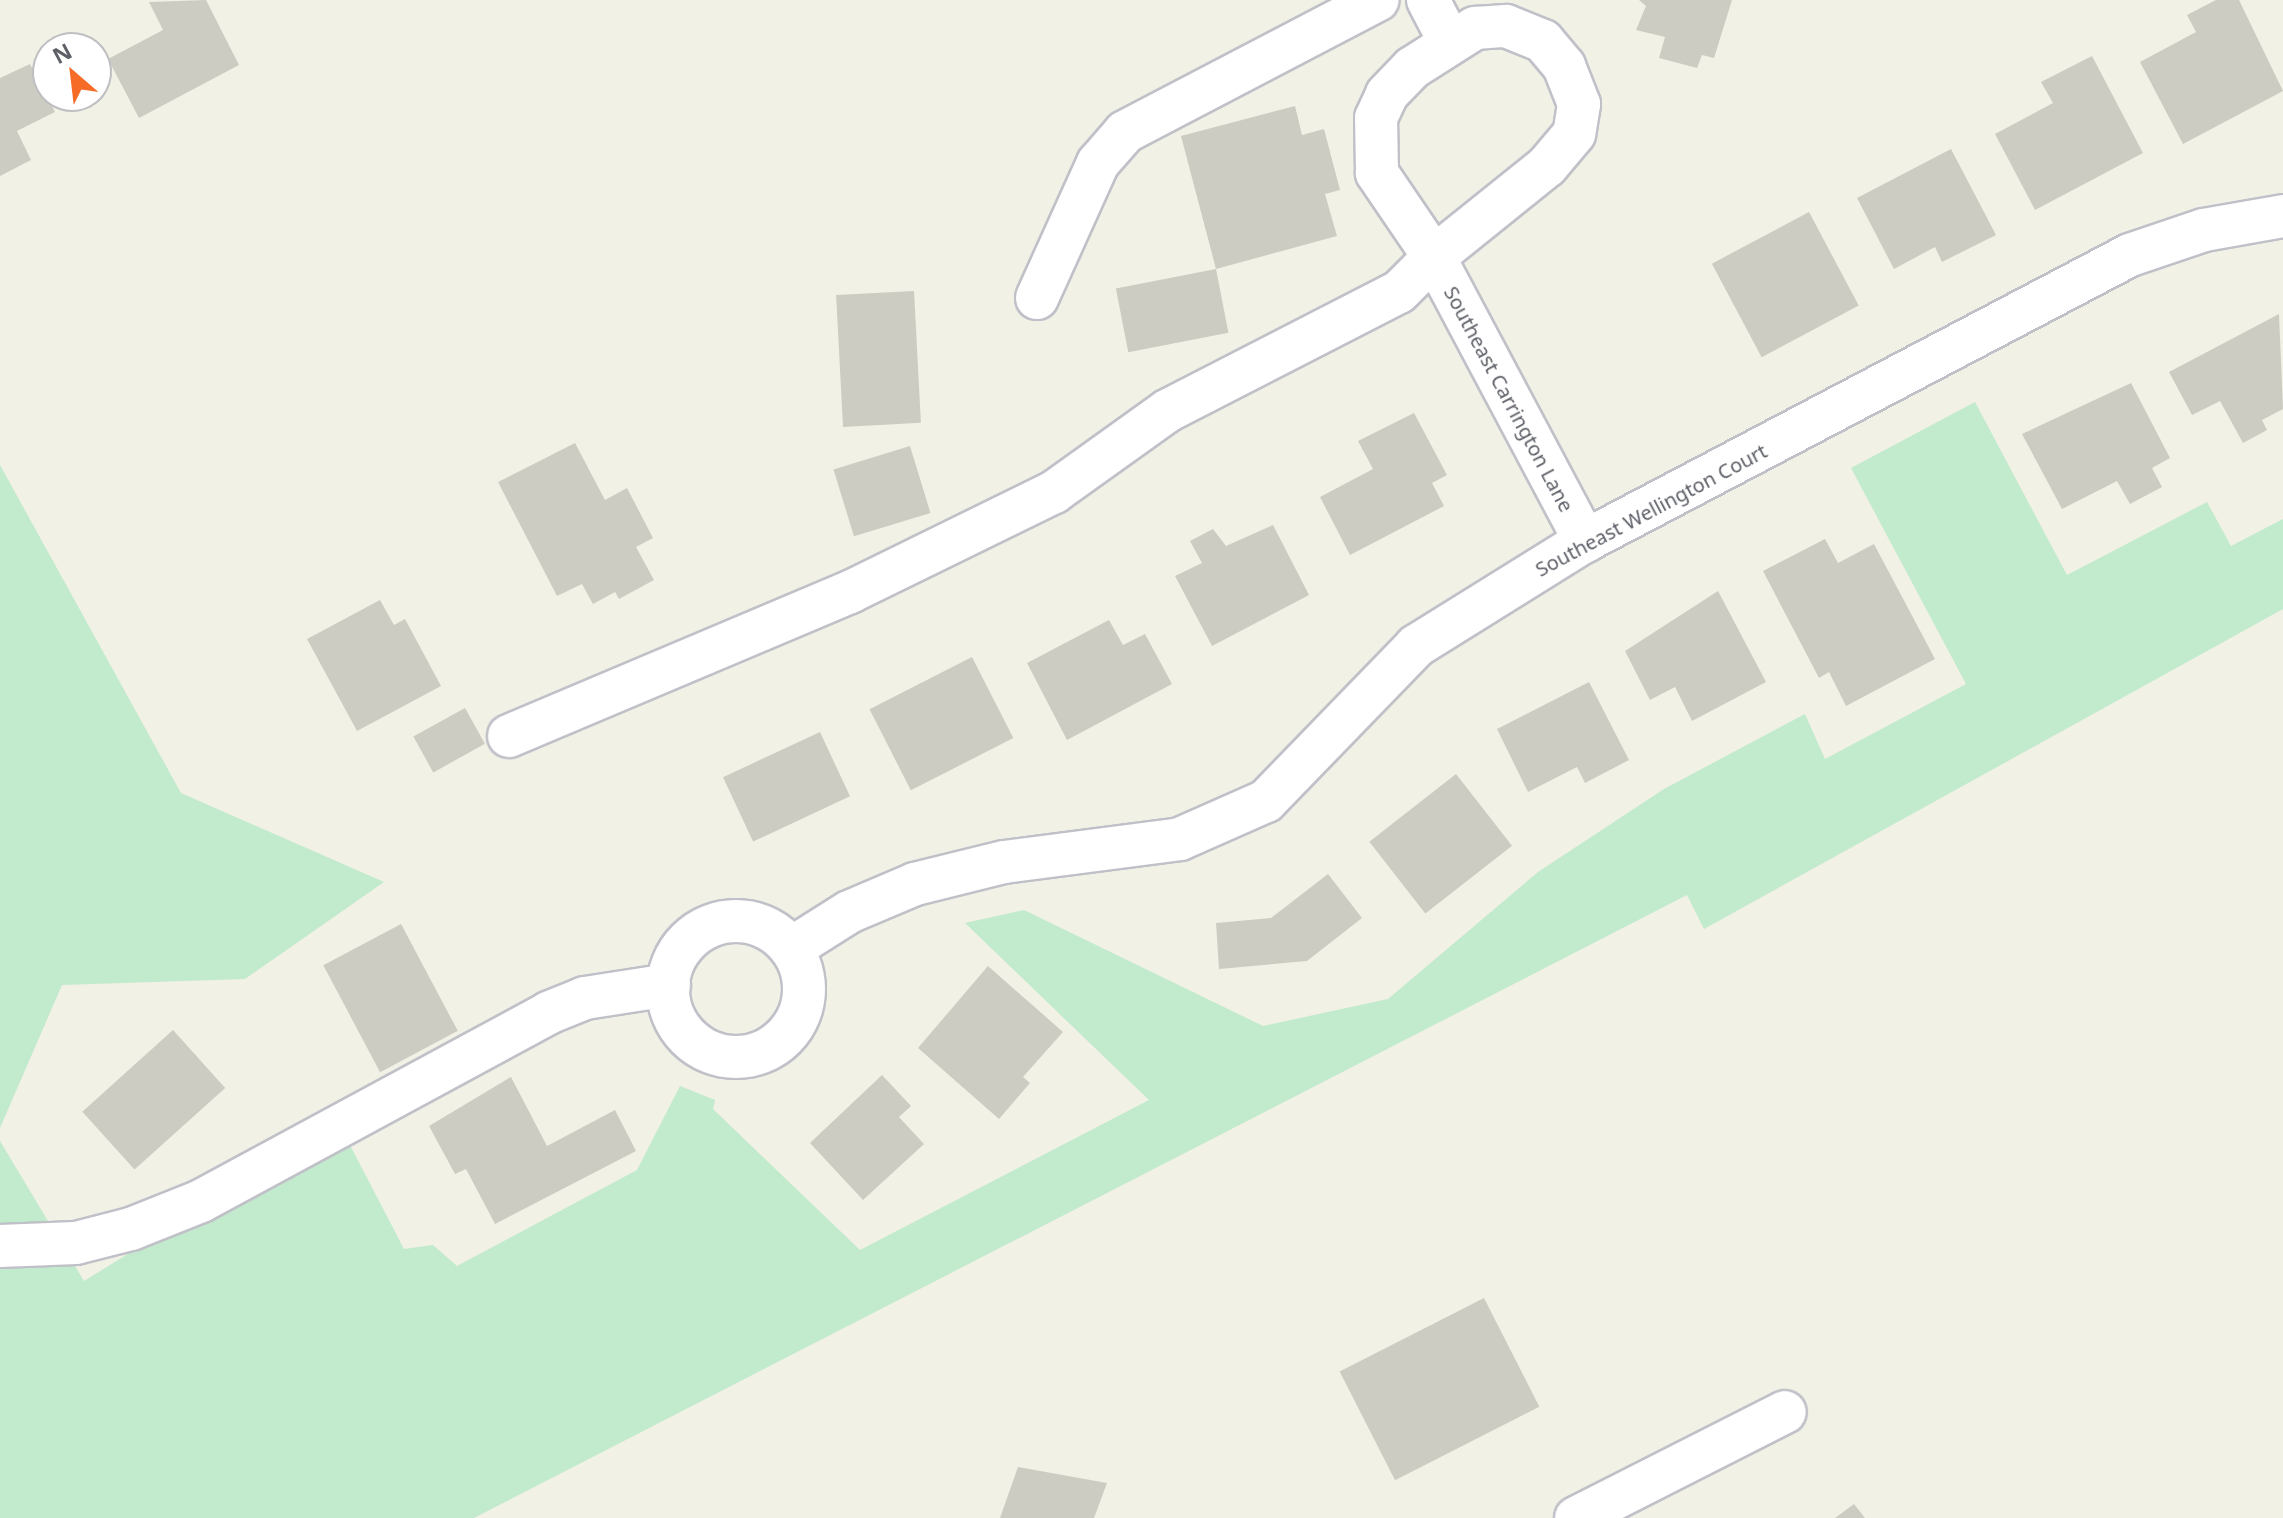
<!DOCTYPE html>
<style>
body{margin:0}
#map{position:relative;width:2283px;height:1518px;overflow:hidden;background:#f1f1e6;font-family:"Noto Sans",sans-serif}
div>[style]{position:absolute}
.green>*{inset:0;background:#c2eacc}
.building>*{inset:0;background:#ccccc3;transform-origin:0 0}
.roads{filter:drop-shadow(2px 0 #c0c1c8) drop-shadow(-2px 0 #c0c1c8) drop-shadow(0 2px #c0c1c8) drop-shadow(0 -2px #c0c1c8)}
.minor>*{height:42px;margin:-21px;padding:0 21px;transform-origin:21px;border-radius:21px;background:#fff}
.minor>.ring{margin:-21px;padding:0;box-sizing:content-box;background:none;border:42px solid #fff;border-radius:50%}
span{translate:-50% -50%;white-space:nowrap;text-align:center;line-height:1.15;-webkit-text-stroke:6px #fff;paint-order:stroke}
.street-label{font-size:20px;color:#5e6068}
.north{position:absolute;left:32px;top:32px;width:80px;height:80px;box-sizing:border-box;background:#fff;border:2px solid #bfbfc3;border-radius:50%;rotate:332deg;font-size:22px;font-weight:700;line-height:32px;text-align:center;color:#5e6068}
.north::after{content:'';display:block;margin:auto;width:28px;height:36px;background:#f66c27;clip-path:polygon(50% 0,100% 100%,50% 72%,0 100%)}
</style>
<div id="map">
<div class="green">
<div style="clip-path:polygon(1975px 402px,2067px 575px,2207px 502px,2231px 546px,2283px 519px,2283px 609px,1704px 929px,1687px 895px,474px 1518px,0 1518px,0 1141px,84px 1281px,339px 1124px,404px 1249px,433px 1245px,457px 1266px,637px 1170px,680px 1086px,715px 1100px,713px 1109px,860px 1250px,1149px 1100px,965px 923px,1024px 910px,1263px 1026px,1388px 999px,1538px 872px,1664px 789px,1805px 714px,1825px 759px,1966px 684px,1851px 468px)"></div>
<div style="clip-path:polygon(0 465px,181px 793px,384px 882px,245px 979px,62px 985px,0 1128px)"></div>
</div>
<div class="building">
<div style="clip-path:polygon(206px 0,239px 65px,139px 118px,108px 59px,163px 30px,149px 2px)"></div>
<div style="clip-path:polygon(1639px 0,1732px 0,1714px 58px,1702px 55px,1697px 68px,1659px 58px,1665px 37px,1636px 30px,1646px 6px)"></div>
<div style="clip-path:polygon(2216px 0,2239px 0,2283px 91px,2183px 144px,2140px 62px,2196px 32px,2187px 15px)"></div>
<div style="clip-path:polygon(2092px 56px,2143px 153px,2035px 210px,1995px 134px,2053px 103px,2041px 82px)"></div>
<div style="clip-path:polygon(30px 64px,55px 112px,17px 131px,31px 160px,0 176px,0 78px)"></div>
<div style="clip-path:polygon(1295px 106px,1302px 135px,1324px 129px,1340px 190px,1325px 194px,1337px 236px,1216px 269px,1181px 136px)"></div>
<div style="clip-path:polygon(1951px 149px,1996px 235px,1942px 262px,1935px 247px,1894px 269px,1857px 198px)"></div>
<div style="left:1809px;top:212px;width:106px;height:110px;rotate:62deg"></div>
<div style="left:1216px;top:269px;width:65px;height:102px;rotate:79deg"></div>
<div style="left:914px;top:291px;width:132px;height:78px;rotate:87deg"></div>
<div style="clip-path:polygon(2279px 314px,2283px 409px,2262px 420px,2267px 430px,2243px 443px,2220px 401px,2192px 415px,2169px 372px)"></div>
<div style="clip-path:polygon(2131px 383px,2170px 458px,2152px 468px,2162px 487px,2130px 504px,2117px 481px,2062px 509px,2022px 434px)"></div>
<div style="clip-path:polygon(1414px 413px,1447px 475px,1432px 483px,1444px 506px,1350px 555px,1320px 497px,1373px 469px,1358px 441px)"></div>
<div style="clip-path:polygon(575px 443px,605px 500px,627px 488px,653px 538px,636px 547px,654px 580px,619px 599px,615px 592px,593px 604px,582px 584px,557px 596px,498px 482px)"></div>
<div style="left:910px;top:446px;width:70px;height:80px;rotate:73deg"></div>
<div style="clip-path:polygon(1273px 525px,1309px 595px,1212px 646px,1175px 576px,1202px 563px,1190px 541px,1213px 529px,1226px 546px)"></div>
<div style="clip-path:polygon(1825px 539px,1838px 563px,1874px 544px,1935px 659px,1846px 706px,1829px 672px,1819px 678px,1763px 571px)"></div>
<div style="clip-path:polygon(1718px 591px,1766px 682px,1692px 721px,1675px 687px,1650px 700px,1625px 651px)"></div>
<div style="clip-path:polygon(380px 600px,394px 625px,405px 619px,441px 686px,357px 731px,307px 639px)"></div>
<div style="clip-path:polygon(1109px 620px,1123px 645px,1145px 634px,1172px 684px,1067px 740px,1027px 663px)"></div>
<div style="left:972px;top:657px;width:91px;height:115px;rotate:63deg"></div>
<div style="clip-path:polygon(1589px 682px,1629px 760px,1585px 783px,1577px 767px,1528px 792px,1497px 729px)"></div>
<div style="left:465px;top:708px;width:41px;height:59px;rotate:61deg"></div>
<div style="left:820px;top:732px;width:71px;height:107px;rotate:65deg"></div>
<div style="left:1456px;top:774px;width:91px;height:110px;rotate:52deg"></div>
<div style="clip-path:polygon(1328px 874px,1362px 918px,1307px 961px,1219px 969px,1216px 923px,1271px 918px)"></div>
<div style="left:401px;top:924px;width:121px;height:88px;rotate:62deg"></div>
<div style="clip-path:polygon(988px 966px,1063px 1032px,1023px 1077px,1030px 1083px,999px 1119px,918px 1048px)"></div>
<div style="left:173px;top:1030px;width:78px;height:122px;rotate:48deg"></div>
<div style="clip-path:polygon(882px 1075px,911px 1106px,899px 1117px,924px 1144px,863px 1200px,810px 1143px)"></div>
<div style="clip-path:polygon(511px 1077px,547px 1146px,615px 1110px,636px 1151px,495px 1224px,466px 1169px,455px 1174px,429px 1126px)"></div>
<div style="left:1484px;top:1298px;width:122px;height:162px;rotate:63deg"></div>
<div style="clip-path:polygon(1018px 1467px,1107px 1483px,1094px 1518px,1000px 1518px)"></div>
<div style="clip-path:polygon(1854px 1504px,1865px 1518px,1835px 1518px)"></div>
</div>
<div class="roads">
<div class="minor">
<div style="left:1428px;top:0;width:47px;rotate:62.4deg"></div>
<div style="left:1506px;top:26px;width:40px;rotate:22deg"></div>
<div style="left:1543px;top:41px;width:33px;rotate:50deg"></div>
<div style="left:1564px;top:66px;width:41px;rotate:68.5deg"></div>
<div style="left:1579px;top:104px;width:30px;rotate:99deg"></div>
<div style="left:1574px;top:134px;width:42px;rotate:130.2deg"></div>
<div style="left:1547px;top:166px;width:145px;rotate:141.2deg"></div>
<div style="left:1434px;top:257px;width:102px;rotate:-124.2deg"></div>
<div style="left:1377px;top:173px;width:55px;rotate:-91deg"></div>
<div style="left:1376px;top:118px;width:26px;rotate:-65deg"></div>
<div style="left:1387px;top:94px;width:36px;rotate:-46deg"></div>
<div style="left:1412px;top:68px;width:75px;rotate:-32.4deg"></div>
<div style="left:1475px;top:28px;width:31px;rotate:-4deg"></div>
<div style="left:1037px;top:298px;width:148px;rotate:-65.7deg"></div>
<div style="left:1098px;top:163px;width:41px;rotate:-48.9deg"></div>
<div style="left:1125px;top:132px;width:285px;rotate:-27.6deg"></div>
<div style="left:509px;top:736px;width:370px;rotate:-22.9deg"></div>
<div style="left:850px;top:592px;width:227px;rotate:-26.1deg"></div>
<div style="left:1054px;top:492px;width:139px;rotate:-35.6deg"></div>
<div style="left:1167px;top:411px;width:261px;rotate:-27.2deg"></div>
<div style="left:1399px;top:292px;width:49px;rotate:-45deg"></div>
<div style="left:1434px;top:257px;width:322px;rotate:62deg"></div>
<div class="ring" style="left:668px;top:921px;width:94px;height:94px"></div>
<div style="left:792px;top:948px;width:67px;rotate:-32.3deg"></div>
<div style="left:849px;top:912px;width:72px;rotate:-23deg"></div>
<div style="left:915px;top:884px;width:92px;rotate:-13.9deg"></div>
<div style="left:1004px;top:862px;width:177px;rotate:-7.4deg"></div>
<div style="left:1180px;top:839px;width:94px;rotate:-23.8deg"></div>
<div style="left:1266px;top:801px;width:216px;rotate:-45.9deg"></div>
<div style="left:1416px;top:646px;width:199px;rotate:-31.9deg"></div>
<div style="left:1585px;top:541px;width:615px;rotate:-27.69deg"></div>
<div style="left:2130px;top:255px;width:78px;rotate:-18.7deg"></div>
<div style="left:2204px;top:230px;width:80px;rotate:-10deg"></div>
<div style="left:0;top:1246px;width:76px;rotate:-2.3deg"></div>
<div style="left:76px;top:1243px;width:57px;rotate:-14.3deg"></div>
<div style="left:131px;top:1229px;width:75px;rotate:-21.8deg"></div>
<div style="left:201px;top:1201px;width:395px;rotate:-28.4deg"></div>
<div style="left:548px;top:1013px;width:40px;rotate:-22deg"></div>
<div style="left:585px;top:998px;width:85px;rotate:-8.8deg"></div>
<div style="left:1576px;top:1518px;width:234px;rotate:-26.9deg"></div>
</div>
</div>
<div class="street-label">
<span style="left:1509px;top:399px;rotate:62deg">Southeast Carrington Lane</span>
<span style="left:1651px;top:510px;rotate:-28deg">Southeast Wellington Court</span>
</div>
<div class="north">N</div>
</div>
